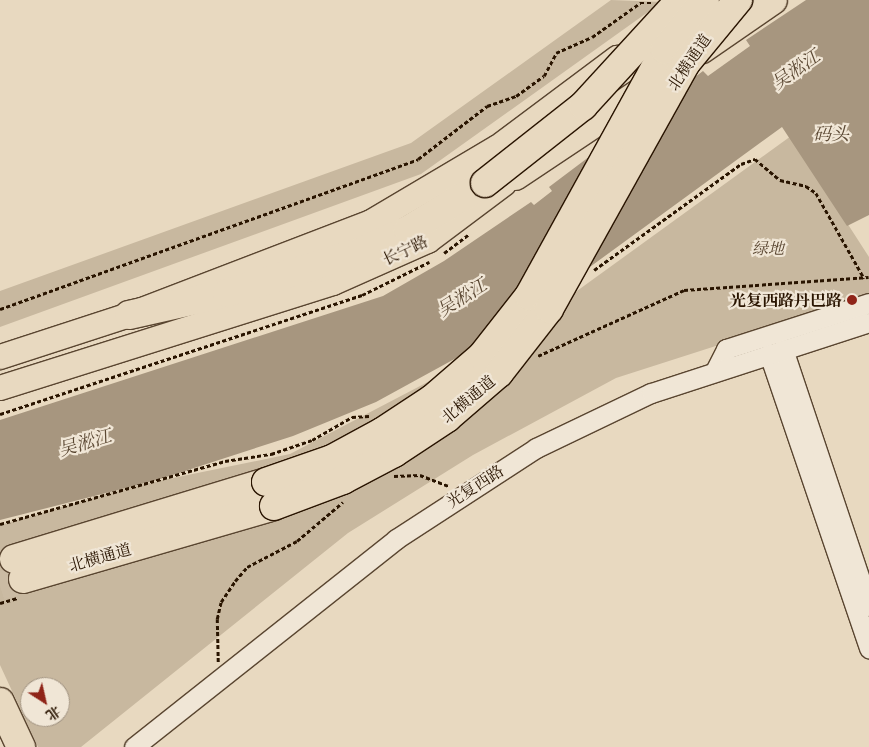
<!DOCTYPE html>
<meta charset="utf-8">
<style>
body{margin:0}
#map{position:relative;width:869px;height:747px;overflow:hidden;background:#e8d9c0;font-family:"Libre Caslon Text","Noto Serif SC",serif}
div>[style]{position:absolute}
.green>*{inset:0;background:#c8b89f}
.water>*{inset:0;background:#a7967f}
.highway-tunnel>*{height:28px;margin-top:-14px;transform-origin:0;background:repeating-linear-gradient(90deg,#cbbba3 0 28px,transparent 0 42px)}
.path>*{height:2.5px;margin-top:-1.25px;transform-origin:0;background:repeating-linear-gradient(90deg,#291400 0 4px,transparent 0 6.5px)}
.roads{filter:drop-shadow(1px 0 #594530) drop-shadow(-1px 0 #594530) drop-shadow(0 1px #594530) drop-shadow(0 -1px #594530)}
.minor>*{height:19px;margin:-9.5px;padding:0 9.5px;transform-origin:9.5px;border-radius:9.5px;background:#f0e6d6}
.major>*{height:24px;margin:-12px;padding:0 12px;transform-origin:12px;border-radius:12px;background:#e8d9c0}
.highway>*{height:28px;margin:-14px;padding:0 14px;transform-origin:14px;border-radius:14px;background:#e8d9c0}
.bridges{filter:drop-shadow(1px 0 #291400) drop-shadow(-1px 0 #291400) drop-shadow(0 1px #291400) drop-shadow(0 -1px #291400)}
.highway-bridge>*{height:28px;margin:-14px;padding:0 14px;transform-origin:14px;border-radius:14px;background:#e8d9c0}
.dots>*{width:14px;height:14px;translate:-50% -50%;box-sizing:border-box;border:2px solid #f0e6d6;border-radius:50%}
span{translate:-50% -50%;white-space:nowrap;text-align:center;line-height:1.15;-webkit-text-stroke:4.5px #f0e6d6;paint-order:stroke}
.street-label{font-size:16px;color:#291400}
.park-label{font-size:16px;color:#594530;font-style:italic}
.poi-label{font-size:16px;color:#291400;font-weight:700}
.right{translate:-100% -50%;text-align:right}
.water-label{font-size:18px;color:#5b4833;font-style:italic}
.north{position:absolute;left:20px;top:677px;width:50px;height:50px;box-sizing:border-box;background:#f0e6d6;border:1px solid #a09280;border-radius:50%;rotate:145deg;font-size:14px;font-weight:700;line-height:20px;text-align:center;color:#291400}
.north::after{content:'';display:block;margin:auto;width:18px;height:22px;background:#8f2418;clip-path:polygon(50% 0,100% 100%,50% 72%,0 100%)}
</style>
<div id="map">
<div class="green">
<div style="clip-path:polygon(611px 0,662px 2px,421px 174px,0 327px,0 291px,411px 143px)"></div>
<div style="clip-path:polygon(evenodd,791px 136px,869px 257px,869px 297px,616px 378px,473px 455px,348px 533px,81px 747px,38px 747px,0 665px,0 525px,129px 487px,290px 454px,512px 338px,791px 136px,30px 687px,60px 687px,60px 717px,30px 717px,30px 687px)"></div>
</div>
<div class="water">
<div style="clip-path:polygon(806px 0,869px 0,869px 215px,847px 226px,782px 127px,491px 339px,376px 402px,293px 436px,157px 480px,0 520px,0 420px,383px 296px,444px 261px,531px 202px,534px 205px,552px 191px,549px 187px,703px 71px,708px 76px,750px 46px,746px 40px)"></div>
</div>
<div class="highway-tunnel">
<div style="left:0;top:586px;width:24px;rotate:-17deg"></div>
</div>
<div class="path">
<div style="left:444px;top:253px;width:30px;rotate:-37deg"></div>
<div style="left:594px;top:270px;width:181px;rotate:-35.8deg"></div>
<div style="left:741px;top:164px;width:15px;rotate:-20deg"></div>
<div style="left:755px;top:159px;width:33px;rotate:40deg"></div>
<div style="left:780px;top:180px;width:27px;rotate:13deg"></div>
<div style="left:806px;top:186px;width:12px;rotate:35deg"></div>
<div style="left:816px;top:193px;width:98px;rotate:60.5deg"></div>
<div style="left:0;top:309px;width:444px;rotate:-19.7deg"></div>
<div style="left:418px;top:159px;width:87px;rotate:-37.5deg"></div>
<div style="left:487px;top:106px;width:31px;rotate:-19deg"></div>
<div style="left:516px;top:96px;width:34px;rotate:-36deg"></div>
<div style="left:544px;top:76px;width:26px;rotate:-62deg"></div>
<div style="left:556px;top:53px;width:39px;rotate:-24deg"></div>
<div style="left:592px;top:37px;width:59px;rotate:-35.3deg"></div>
<div style="left:640px;top:3px;width:11px"></div>
<div style="left:538px;top:356px;width:160px;rotate:-24.3deg"></div>
<div style="left:684px;top:290px;width:185px;rotate:-4deg"></div>
<div style="left:0;top:414px;width:381px;rotate:-18.2deg"></div>
<div style="left:362px;top:295px;width:75px;rotate:-26.2deg"></div>
<div style="left:394px;top:476px;width:26px;rotate:-2deg"></div>
<div style="left:420px;top:475px;width:31px;rotate:21deg"></div>
<div style="left:0;top:524px;width:234px;rotate:-15.6deg"></div>
<div style="left:225px;top:461px;width:47px;rotate:-8.7deg"></div>
<div style="left:271px;top:454px;width:43px;rotate:-18.9deg"></div>
<div style="left:312px;top:440px;width:46px;rotate:-29.9deg"></div>
<div style="left:352px;top:417px;width:17px;rotate:-3deg"></div>
<div style="left:0;top:603px;width:18px;rotate:-16deg"></div>
<div style="left:218px;top:662px;width:43px;rotate:-91.3deg"></div>
<div style="left:217px;top:619px;width:17px;rotate:-77deg"></div>
<div style="left:221px;top:602px;width:25px;rotate:-56deg"></div>
<div style="left:235px;top:581px;width:18px;rotate:-49deg"></div>
<div style="left:247px;top:567px;width:56px;rotate:-27.5deg"></div>
<div style="left:297px;top:541px;width:60px;rotate:-40.3deg"></div>
</div>
<div class="roads">
<div class="minor">
<div style="left:783px;top:349px;width:271px;rotate:71.5deg"></div>
<div style="left:769px;top:354px;width:311px;rotate:71.2deg"></div>
<div style="left:715px;top:371px;width:25px;rotate:-63deg"></div>
<div style="left:726px;top:349px;width:150px;rotate:-17.8deg"></div>
<div style="left:134px;top:747px;width:335px;rotate:-38.4deg"></div>
<div style="left:396px;top:539px;width:167px;rotate:-33deg"></div>
<div style="left:536px;top:448px;width:127px;rotate:-25.6deg"></div>
<div style="left:651px;top:393px;width:229px;rotate:-18deg"></div>
</div>
<div class="major">
<div style="left:0;top:357px;width:136px;rotate:-18deg"></div>
<div style="left:129px;top:315px;width:259px;rotate:-21deg"></div>
<div style="left:371px;top:222px;width:147px;rotate:-30.6deg"></div>
<div style="left:498px;top:147px;width:149px;rotate:-36.8deg"></div>
<div style="left:0;top:388px;width:349px;rotate:-17.5deg"></div>
<div style="left:333px;top:283px;width:104px;rotate:-23.9deg"></div>
<div style="left:428px;top:241px;width:95px;rotate:-36.9deg"></div>
</div>
<div class="highway">
<div style="left:702px;top:49px;width:86px;rotate:-34.6deg"></div>
<div style="left:515px;top:176px;width:159px;rotate:-33.7deg"></div>
<div style="left:129px;top:315px;width:100px;rotate:-12.7deg"></div>
<div style="left:227px;top:293px;width:141px;rotate:-17.3deg"></div>
<div style="left:362px;top:251px;width:51px;rotate:-24.5deg"></div>
<div style="left:408px;top:230px;width:90px;rotate:-31.4deg"></div>
<div style="left:14px;top:559px;width:264px;rotate:-17deg"></div>
<div style="left:23px;top:579px;width:261px;rotate:-16.2deg"></div>
<div style="left:0;top:702px;width:50px;rotate:65deg"></div>
</div>
</div>
<div class="bridges">
<div class="highway-bridge">
<div style="left:485px;top:183px;width:125px;rotate:-38.2deg"></div>
<div style="left:583px;top:106px;width:144px;rotate:-47.5deg"></div>
<div style="left:266px;top:482px;width:70px;rotate:-19.2deg"></div>
<div style="left:332px;top:459px;width:57px;rotate:-28.4deg"></div>
<div style="left:382px;top:432px;width:60px;rotate:-33.4deg"></div>
<div style="left:432px;top:399px;width:66px;rotate:-40.7deg"></div>
<div style="left:482px;top:356px;width:76px;rotate:-51.9deg"></div>
<div style="left:529px;top:296px;width:281px;rotate:-61.1deg"></div>
<div style="left:665px;top:50px;width:64px;rotate:-51.3deg"></div>
<div style="left:274px;top:506px;width:74px;rotate:-20.6deg"></div>
<div style="left:343px;top:480px;width:58px;rotate:-27.9deg"></div>
<div style="left:394px;top:453px;width:64px;rotate:-33.4deg"></div>
<div style="left:447px;top:418px;width:69px;rotate:-40.9deg"></div>
<div style="left:499px;top:373px;width:81px;rotate:-52deg"></div>
<div style="left:549px;top:309px;width:282px;rotate:-60.9deg"></div>
<div style="left:686px;top:63px;width:82px;rotate:-50.5deg"></div>
</div>
</div>
<div class="dots">
<div style="left:852px;top:300px;background:#8f2418"></div>
</div>
<div class="street-label">
<span style="left:689px;top:62px;rotate:-56deg">北横通道</span>
<span style="left:405px;top:250px;rotate:-25deg">长宁路</span>
<span style="left:468px;top:399px;rotate:-40deg">北横通道</span>
<span style="left:475px;top:486px;rotate:-33deg">光复西路</span>
<span style="left:100px;top:557px;rotate:-16deg">北横通道</span>
</div>
<div class="park-label">
<span style="left:768px;top:248px">绿地</span>
</div>
<div class="poi-label">
<span class="right" style="left:842px;top:300px">光复西路丹巴路</span>
</div>
<div class="water-label">
<span style="left:796px;top:70px;rotate:-35deg">吴淞江</span>
<span style="left:831px;top:134px">码头</span>
<span style="left:462px;top:298px;rotate:-32deg">吴淞江</span>
<span style="left:85px;top:443px;rotate:-16deg">吴淞江</span>
</div>
<div class="north">北</div>
</div>
